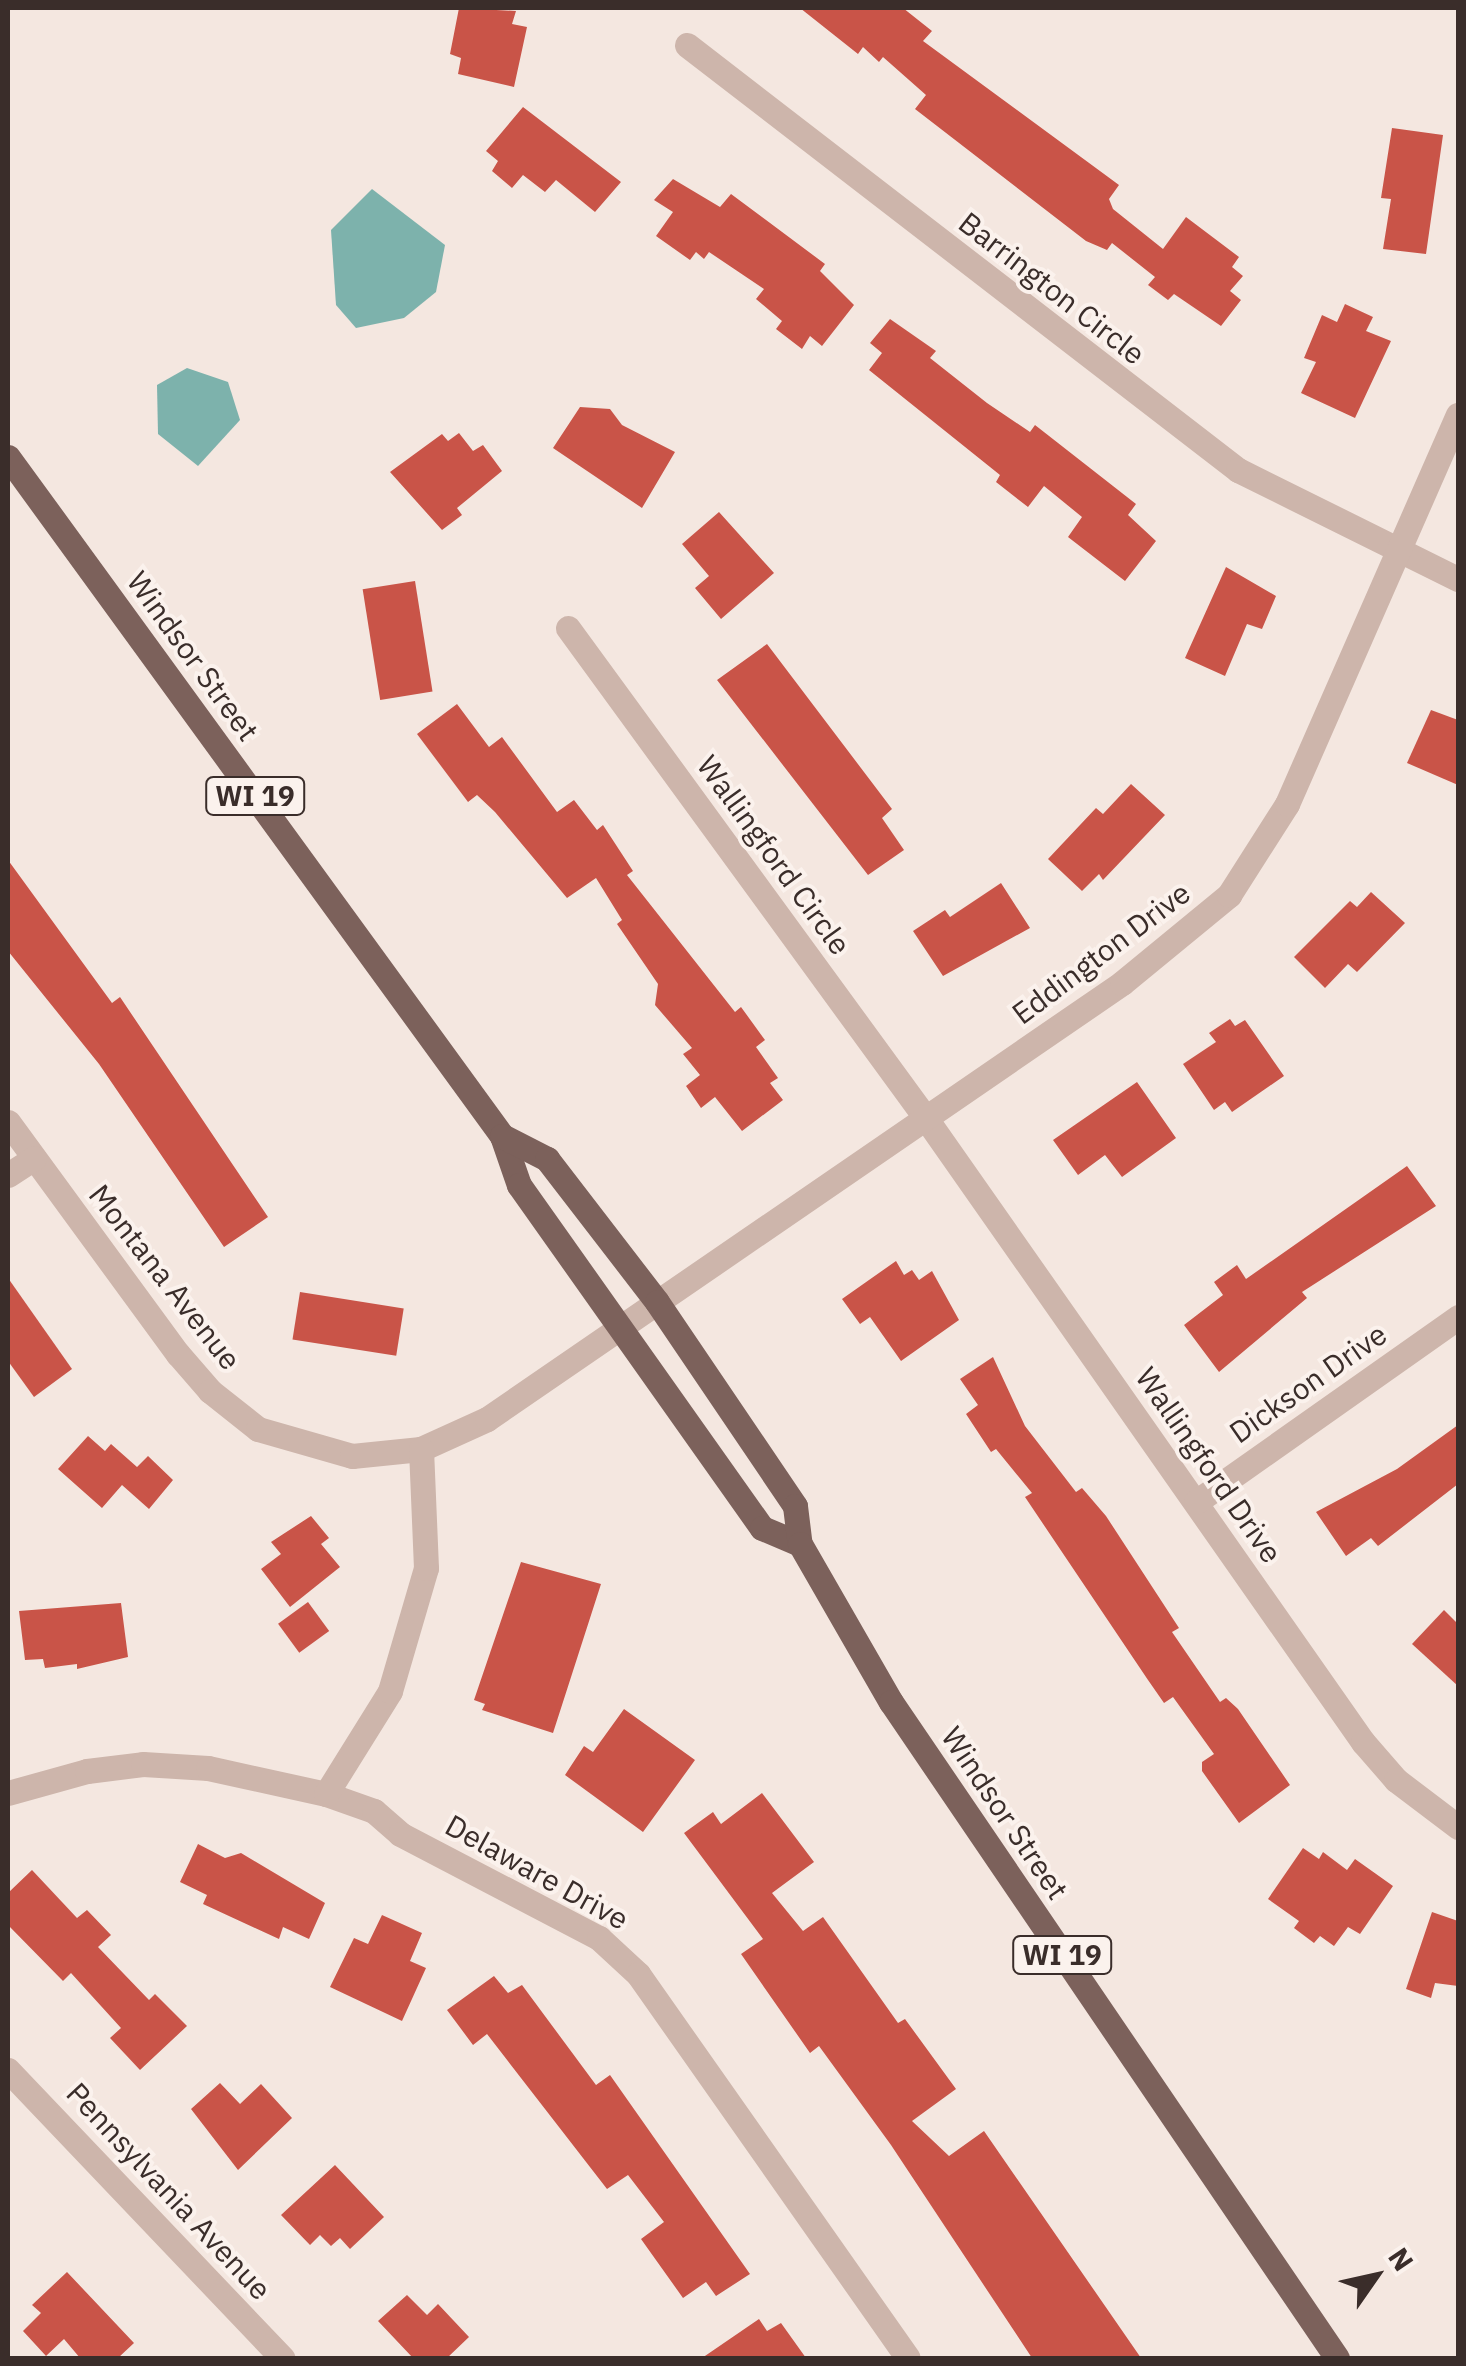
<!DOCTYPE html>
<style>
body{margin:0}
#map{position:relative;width:1466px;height:2366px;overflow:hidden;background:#f4e7e0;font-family:"IBM Plex Sans",sans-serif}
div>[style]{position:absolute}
.water>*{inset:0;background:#7db2ac}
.building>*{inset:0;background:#c95448;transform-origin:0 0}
.minor>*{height:25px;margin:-12.5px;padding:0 12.5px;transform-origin:12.5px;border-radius:12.5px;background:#cdb5ab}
.major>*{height:25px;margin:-12.5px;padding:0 12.5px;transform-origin:12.5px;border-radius:12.5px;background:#7c615b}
span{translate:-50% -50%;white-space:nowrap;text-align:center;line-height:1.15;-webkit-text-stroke:8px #fbf2ed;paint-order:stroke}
.shield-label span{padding:2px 8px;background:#fbf2ed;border:2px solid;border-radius:8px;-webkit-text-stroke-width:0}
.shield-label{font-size:28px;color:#3a2d2a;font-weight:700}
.street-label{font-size:30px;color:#3a2d2a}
.frame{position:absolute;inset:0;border:10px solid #3a2d2a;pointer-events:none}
.north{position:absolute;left:1326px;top:2226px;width:100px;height:100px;-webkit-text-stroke:8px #fbf2ed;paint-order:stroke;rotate:56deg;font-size:28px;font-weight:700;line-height:40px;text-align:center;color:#3a2d2a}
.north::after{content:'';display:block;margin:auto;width:35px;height:45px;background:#3a2d2a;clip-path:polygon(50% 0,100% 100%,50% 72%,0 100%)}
</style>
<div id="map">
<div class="water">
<div style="clip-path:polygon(372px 189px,445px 245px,436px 292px,404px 318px,356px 328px,336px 305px,331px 230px)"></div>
<div style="clip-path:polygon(187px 368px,228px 382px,240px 420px,198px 466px,158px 434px,157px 385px)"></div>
</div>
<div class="building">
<div style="clip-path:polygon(459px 8px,516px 11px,512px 24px,527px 27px,514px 87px,458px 74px,461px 58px,450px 54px)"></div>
<div style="clip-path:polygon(800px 8px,903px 8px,932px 31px,923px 41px,1119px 185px,1109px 199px,1113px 209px,1163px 249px,1186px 217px,1239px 257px,1232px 267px,1243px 276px,1230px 291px,1241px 300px,1221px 326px,1174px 294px,1168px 300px,1148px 285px,1155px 277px,1112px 243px,1107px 250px,1086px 241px,915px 109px,926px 95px,883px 57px,879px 62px,863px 47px,858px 54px)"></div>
<div style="clip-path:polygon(523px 107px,621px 182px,595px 212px,556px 180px,545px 192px,523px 175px,512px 188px,492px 171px,498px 161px,486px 151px)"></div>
<div style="clip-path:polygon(1392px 128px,1443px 135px,1426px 254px,1383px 249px,1391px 199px,1381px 198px)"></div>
<div style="clip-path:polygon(673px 179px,720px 207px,731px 194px,825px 264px,820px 271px,854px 305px,822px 346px,810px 336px,802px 349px,776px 329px,782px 321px,756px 299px,764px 289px,709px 252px,704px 259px,696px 252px,690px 260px,656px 236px,673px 212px,654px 200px)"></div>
<div style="clip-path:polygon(1345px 304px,1373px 317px,1366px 331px,1391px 341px,1355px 418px,1301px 393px,1316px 362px,1304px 358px,1322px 315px,1337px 322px)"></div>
<div style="clip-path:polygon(890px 319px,936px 351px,930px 358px,987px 403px,1030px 432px,1035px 425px,1136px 504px,1128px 515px,1156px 541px,1125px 581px,1068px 537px,1082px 517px,1044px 486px,1028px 507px,996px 482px,1000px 475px,869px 370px,882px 353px,870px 343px)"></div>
<div style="clip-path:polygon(580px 407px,610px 409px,622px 425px,675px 452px,642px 508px,553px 448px)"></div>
<div style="clip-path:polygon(459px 433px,473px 451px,483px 445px,502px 471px,457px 508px,462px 515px,442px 530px,390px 472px,442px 434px,448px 441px)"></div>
<div style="clip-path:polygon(719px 512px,774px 573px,721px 619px,695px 588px,709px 576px,682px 544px)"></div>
<div style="clip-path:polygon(1226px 567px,1276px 596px,1262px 629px,1247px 624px,1225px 676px,1185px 658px)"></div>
<div style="left:415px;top:581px;width:112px;height:53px;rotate:81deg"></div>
<div style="clip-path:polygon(767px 644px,892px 809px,882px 818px,904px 850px,868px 875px,717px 680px)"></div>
<div style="clip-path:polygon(457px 704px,489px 747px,502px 737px,557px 812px,574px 800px,597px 830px,603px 825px,633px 871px,627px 875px,735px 1012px,741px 1007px,765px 1040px,756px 1047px,778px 1078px,770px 1083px,783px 1100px,742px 1131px,715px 1097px,701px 1108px,686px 1086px,700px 1075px,683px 1054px,692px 1048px,655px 1005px,658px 984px,617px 924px,622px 920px,596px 878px,567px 898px,495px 812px,477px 795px,468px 802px,417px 734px)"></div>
<div style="clip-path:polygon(1431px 710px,1458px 720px,1458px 785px,1407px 763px)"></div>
<div style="clip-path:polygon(1131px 784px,1165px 815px,1103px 880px,1099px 874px,1082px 891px,1048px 859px,1096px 808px,1103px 814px)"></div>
<div style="clip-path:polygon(8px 860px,112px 1003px,120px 997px,268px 1217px,224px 1247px,99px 1064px,8px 951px)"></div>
<div style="clip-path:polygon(1001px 883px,1030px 928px,943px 976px,913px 931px,945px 910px,950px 917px)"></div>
<div style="clip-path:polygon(1371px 892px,1405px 923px,1357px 972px,1348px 964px,1325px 988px,1294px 957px,1350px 901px,1357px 907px)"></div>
<div style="clip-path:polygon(1230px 1019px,1235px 1026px,1245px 1020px,1284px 1076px,1232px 1112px,1225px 1102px,1214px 1110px,1183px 1064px,1216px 1042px,1209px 1033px)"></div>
<div style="clip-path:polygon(1137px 1082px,1176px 1138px,1122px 1177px,1105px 1155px,1078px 1175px,1053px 1140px)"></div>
<div style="clip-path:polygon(1407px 1166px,1436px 1206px,1302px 1292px,1307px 1298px,1219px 1372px,1184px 1325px,1223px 1295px,1214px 1282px,1237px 1265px,1246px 1279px)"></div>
<div style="clip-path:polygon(896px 1261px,904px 1275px,912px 1270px,919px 1280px,932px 1271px,959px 1320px,901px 1361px,870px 1317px,860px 1324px,842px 1299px)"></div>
<div style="clip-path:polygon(8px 1278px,72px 1369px,34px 1397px,8px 1361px)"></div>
<div style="left:300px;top:1292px;width:105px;height:48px;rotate:9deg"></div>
<div style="clip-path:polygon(993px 1357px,1025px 1426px,1076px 1492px,1082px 1488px,1106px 1516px,1179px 1628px,1172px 1632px,1220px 1702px,1226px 1698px,1238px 1709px,1290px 1785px,1239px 1823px,1202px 1771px,1202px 1762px,1214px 1754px,1173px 1697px,1164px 1703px,1148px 1680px,1025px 1497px,1032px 1493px,996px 1449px,991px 1452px,966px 1414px,978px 1405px,960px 1379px)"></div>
<div style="clip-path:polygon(1458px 1425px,1458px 1484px,1378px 1546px,1371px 1538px,1346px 1556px,1316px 1512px,1397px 1469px)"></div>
<div style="clip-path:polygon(88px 1436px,105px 1451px,111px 1444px,137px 1467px,148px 1456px,173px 1480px,149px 1509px,122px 1485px,102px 1508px,58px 1469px)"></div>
<div style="clip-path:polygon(311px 1516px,329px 1538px,321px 1544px,340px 1567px,290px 1607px,261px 1569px,281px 1554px,271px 1542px)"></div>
<div style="clip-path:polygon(521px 1562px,601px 1584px,553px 1733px,482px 1710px,485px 1704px,474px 1700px)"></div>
<div style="left:308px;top:1602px;width:36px;height:37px;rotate:54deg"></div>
<div style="clip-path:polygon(121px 1603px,128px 1657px,77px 1669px,77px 1664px,45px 1668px,43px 1659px,25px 1660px,19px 1611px)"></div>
<div style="clip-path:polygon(1444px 1610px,1458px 1624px,1458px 1686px,1412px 1644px)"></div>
<div style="clip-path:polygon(624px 1709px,695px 1760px,643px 1832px,565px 1775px,584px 1746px,593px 1752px)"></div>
<div style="clip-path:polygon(762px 1793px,814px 1862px,772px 1893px,803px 1931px,823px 1917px,898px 2023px,905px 2019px,956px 2089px,912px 2121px,949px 2156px,984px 2131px,1141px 2358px,1032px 2358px,891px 2145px,819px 2046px,810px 2053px,741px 1954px,763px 1939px,684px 1833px,713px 1812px,721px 1824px)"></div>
<div style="clip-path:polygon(198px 1844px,225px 1858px,241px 1853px,325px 1903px,309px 1939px,283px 1927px,279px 1939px,203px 1904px,207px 1895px,180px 1882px)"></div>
<div style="clip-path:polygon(1303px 1848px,1319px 1859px,1323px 1852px,1347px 1870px,1355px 1859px,1393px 1886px,1360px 1934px,1348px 1927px,1334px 1946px,1320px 1936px,1314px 1943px,1294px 1928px,1299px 1921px,1268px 1899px)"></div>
<div style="clip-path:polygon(32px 1870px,77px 1918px,87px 1910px,111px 1935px,98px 1947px,149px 2000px,155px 1994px,187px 2026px,140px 2070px,110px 2038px,121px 2028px,71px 1973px,63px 1981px,8px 1925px,8px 1893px)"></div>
<div style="clip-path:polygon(1432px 1912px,1458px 1921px,1458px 1986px,1435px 1983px,1431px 1998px,1406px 1989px)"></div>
<div style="clip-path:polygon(382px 1915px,422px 1933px,410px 1961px,426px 1968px,402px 2021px,330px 1987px,354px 1938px,368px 1944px)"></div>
<div style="clip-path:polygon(494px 1976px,508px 1993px,522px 1985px,596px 2085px,610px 2075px,750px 2274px,716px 2296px,706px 2282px,683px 2298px,641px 2239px,664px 2222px,628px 2175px,607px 2189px,487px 2034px,473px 2045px,447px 2010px)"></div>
<div style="clip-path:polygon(220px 2083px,240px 2104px,261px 2084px,292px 2118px,238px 2170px,191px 2109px)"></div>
<div style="clip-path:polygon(335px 2165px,384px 2217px,350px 2249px,340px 2238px,331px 2246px,320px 2235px,310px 2245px,281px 2215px)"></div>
<div style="clip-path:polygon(67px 2272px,134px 2343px,118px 2358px,80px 2358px,64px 2339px,46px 2356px,23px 2331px,41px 2313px,32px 2305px)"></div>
<div style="clip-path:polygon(407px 2295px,427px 2315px,438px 2304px,469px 2337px,447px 2358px,413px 2358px,378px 2321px)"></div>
<div style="clip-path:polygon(759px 2319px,767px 2331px,781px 2323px,806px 2358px,702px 2358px)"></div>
</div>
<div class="minor">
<div style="left:687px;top:45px;width:696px;rotate:37.64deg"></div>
<div style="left:1238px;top:470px;width:246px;rotate:26.4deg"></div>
<div style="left:568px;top:628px;width:609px;rotate:53.88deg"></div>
<div style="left:927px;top:1120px;width:760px;rotate:54.97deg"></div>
<div style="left:1363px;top:1742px;width:50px;rotate:49deg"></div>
<div style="left:1396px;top:1780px;width:78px;rotate:37.2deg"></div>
<div style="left:8px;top:1122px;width:288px;rotate:53.8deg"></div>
<div style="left:178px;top:1354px;width:49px;rotate:49.1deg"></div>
<div style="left:210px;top:1391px;width:61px;rotate:38.4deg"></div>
<div style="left:258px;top:1429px;width:98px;rotate:16deg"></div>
<div style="left:352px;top:1456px;width:69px;rotate:-5.8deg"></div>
<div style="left:421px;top:1449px;width:72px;rotate:-24.4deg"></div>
<div style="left:487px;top:1419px;width:770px;rotate:-34.47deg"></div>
<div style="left:1122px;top:983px;width:139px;rotate:-39.4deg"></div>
<div style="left:1229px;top:895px;width:108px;rotate:-57.5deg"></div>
<div style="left:1287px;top:804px;width:425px;rotate:-66.3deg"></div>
<div style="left:8px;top:1175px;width:31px;rotate:-33deg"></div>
<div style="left:1196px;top:1502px;width:321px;rotate:-35.2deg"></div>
<div style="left:8px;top:1793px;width:82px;rotate:-15.6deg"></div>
<div style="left:87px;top:1771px;width:56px;rotate:-7.1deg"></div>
<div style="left:143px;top:1764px;width:65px;rotate:3.5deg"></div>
<div style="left:208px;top:1768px;width:121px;rotate:12.4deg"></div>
<div style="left:326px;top:1794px;width:51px;rotate:19.5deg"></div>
<div style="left:374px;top:1811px;width:35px;rotate:41deg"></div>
<div style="left:400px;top:1834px;width:225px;rotate:27.6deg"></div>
<div style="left:599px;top:1938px;width:53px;rotate:42.7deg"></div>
<div style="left:638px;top:1974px;width:469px;rotate:54.9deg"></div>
<div style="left:326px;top:1794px;width:121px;rotate:-58.1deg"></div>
<div style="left:390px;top:1691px;width:128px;rotate:-73.7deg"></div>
<div style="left:426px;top:1568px;width:119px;rotate:-92.4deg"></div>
<div style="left:8px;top:2070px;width:398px;rotate:46.4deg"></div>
</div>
<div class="major">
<div style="left:8px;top:457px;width:840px;rotate:53.96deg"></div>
<div style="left:502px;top:1136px;width:52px;rotate:70.9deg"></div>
<div style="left:519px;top:1185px;width:420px;rotate:54.7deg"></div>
<div style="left:762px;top:1528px;width:41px;rotate:22.8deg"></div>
<div style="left:502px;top:1136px;width:51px;rotate:27.1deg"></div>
<div style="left:547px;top:1159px;width:180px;rotate:52.4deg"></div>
<div style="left:657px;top:1302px;width:246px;rotate:55.9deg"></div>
<div style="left:795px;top:1506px;width:38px;rotate:83deg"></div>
<div style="left:800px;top:1544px;width:182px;rotate:60.1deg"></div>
<div style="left:891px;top:1702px;width:793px;rotate:55.79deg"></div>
</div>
<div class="shield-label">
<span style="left:255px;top:796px">WI 19</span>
<span style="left:1062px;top:1955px">WI 19</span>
</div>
<div class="street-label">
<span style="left:1052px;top:288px;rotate:38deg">Barrington Circle</span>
<span style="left:193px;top:656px;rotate:54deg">Windsor Street</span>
<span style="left:774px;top:855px;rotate:54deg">Wallingford Circle</span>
<span style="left:1101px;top:953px;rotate:-37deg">Eddington Drive</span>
<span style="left:165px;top:1277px;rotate:52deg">Montana Avenue</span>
<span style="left:1308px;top:1383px;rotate:-35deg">Dickson Drive</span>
<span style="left:1209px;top:1465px;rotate:55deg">Wallingford Drive</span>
<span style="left:1005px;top:1813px;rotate:56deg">Windsor Street</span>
<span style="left:537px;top:1872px;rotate:29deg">Delaware Drive</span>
<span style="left:169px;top:2191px;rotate:47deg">Pennsylvania Avenue</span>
</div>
<div class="frame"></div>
<div class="north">N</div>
</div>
